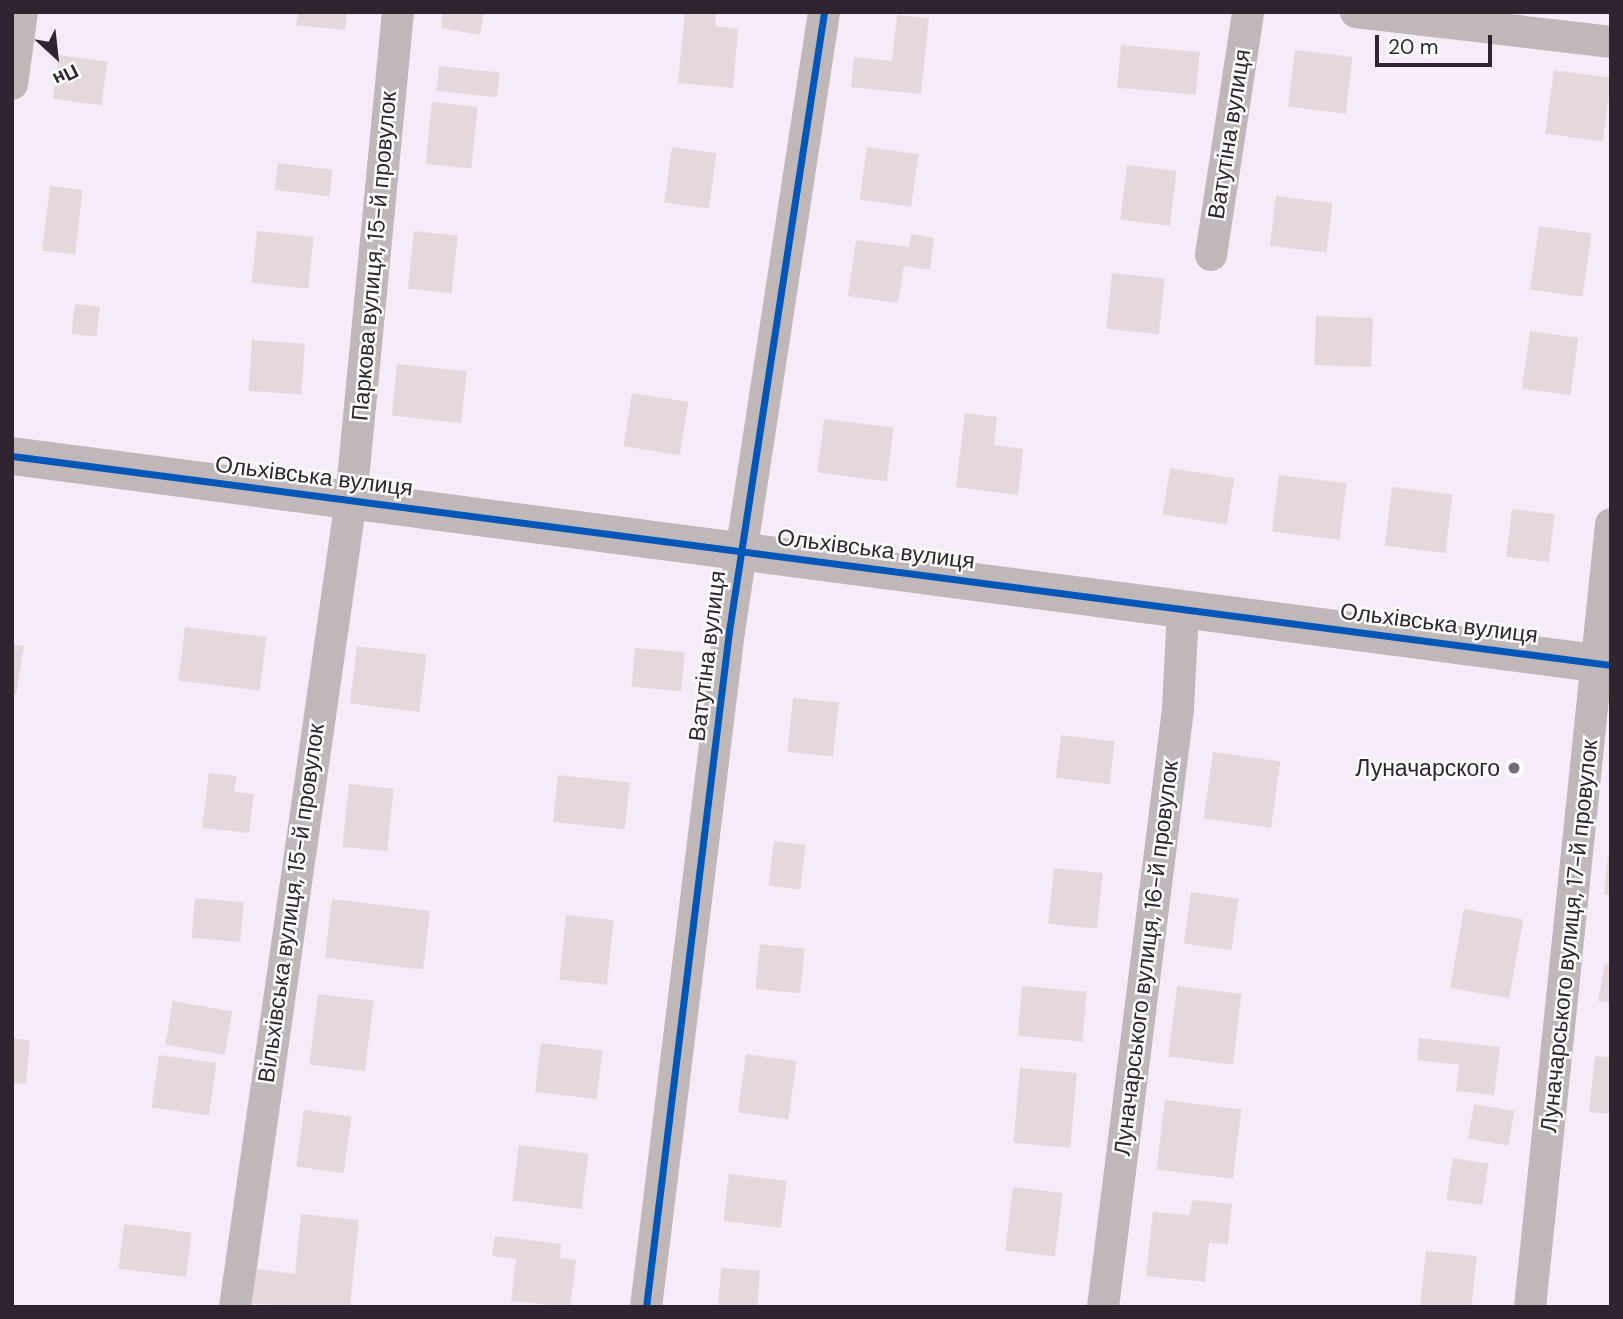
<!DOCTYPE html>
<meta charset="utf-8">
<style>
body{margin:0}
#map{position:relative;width:1623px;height:1319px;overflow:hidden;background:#f6ecf9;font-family:"DM Sans",sans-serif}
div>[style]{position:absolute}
.building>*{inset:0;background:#e5d8dc;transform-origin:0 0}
.minor>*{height:32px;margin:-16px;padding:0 16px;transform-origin:16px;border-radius:16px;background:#c0b7b9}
.tertiary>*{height:38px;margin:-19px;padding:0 19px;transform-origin:19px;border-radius:19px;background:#c0b7b9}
.cycleway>*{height:7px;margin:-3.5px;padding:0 3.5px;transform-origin:3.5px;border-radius:3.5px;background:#0057b8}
.dots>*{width:19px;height:19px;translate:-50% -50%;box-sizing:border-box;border:4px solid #fff;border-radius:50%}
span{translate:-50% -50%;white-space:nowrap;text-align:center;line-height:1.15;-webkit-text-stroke:5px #fff;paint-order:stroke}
.street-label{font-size:23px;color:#2e2530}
.poi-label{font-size:23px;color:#2e2530}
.right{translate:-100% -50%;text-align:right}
.frame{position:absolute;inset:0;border:14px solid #2e2530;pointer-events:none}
.north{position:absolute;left:21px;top:21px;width:70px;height:70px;-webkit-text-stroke:5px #fff;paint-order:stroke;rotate:153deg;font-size:19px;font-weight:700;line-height:28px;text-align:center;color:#2e2530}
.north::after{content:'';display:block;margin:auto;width:24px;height:32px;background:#2e2530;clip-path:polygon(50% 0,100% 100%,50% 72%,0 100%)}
.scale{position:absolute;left:1375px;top:35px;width:117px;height:32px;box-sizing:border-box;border:4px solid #2e2530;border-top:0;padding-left:9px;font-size:21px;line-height:24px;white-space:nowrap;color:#2e2530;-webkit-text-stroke:5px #fff;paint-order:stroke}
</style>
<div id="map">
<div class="building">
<div style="clip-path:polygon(298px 12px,347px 12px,345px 30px,296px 25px)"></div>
<div style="clip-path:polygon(443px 12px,484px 12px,480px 35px,441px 28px)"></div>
<div style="clip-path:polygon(685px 12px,716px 12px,715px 26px,738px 29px,733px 88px,678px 83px)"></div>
<div style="clip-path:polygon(897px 15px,929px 18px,921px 94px,851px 87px,854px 57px,892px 61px)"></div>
<div style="left:1121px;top:45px;width:79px;height:43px;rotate:5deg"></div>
<div style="left:1295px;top:50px;width:58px;height:57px;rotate:7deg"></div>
<div style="left:59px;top:55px;width:49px;height:44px;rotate:8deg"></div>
<div style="left:439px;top:66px;width:61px;height:25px;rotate:6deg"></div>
<div style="left:1554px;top:70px;width:58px;height:64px;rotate:8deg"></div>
<div style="left:432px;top:102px;width:46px;height:62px;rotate:6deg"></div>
<div style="left:672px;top:147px;width:45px;height:56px;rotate:8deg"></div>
<div style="left:867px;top:147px;width:52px;height:53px;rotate:8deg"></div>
<div style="left:278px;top:163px;width:55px;height:27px;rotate:7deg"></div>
<div style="left:1127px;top:165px;width:50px;height:55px;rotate:7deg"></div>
<div style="left:50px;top:186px;width:33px;height:65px;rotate:7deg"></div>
<div style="left:1276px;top:196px;width:57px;height:50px;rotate:7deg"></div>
<div style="left:1539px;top:226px;width:53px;height:64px;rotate:8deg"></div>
<div style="left:257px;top:231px;width:57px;height:52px;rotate:6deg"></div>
<div style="left:414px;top:231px;width:44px;height:58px;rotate:6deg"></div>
<div style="clip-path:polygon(911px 234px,934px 238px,930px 270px,904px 266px,898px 303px,848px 296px,856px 240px,909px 247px)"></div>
<div style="left:1112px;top:273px;width:53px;height:56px;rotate:6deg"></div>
<div style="left:75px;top:304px;width:25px;height:30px;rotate:7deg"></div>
<div style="left:1316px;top:316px;width:57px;height:49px;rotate:2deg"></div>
<div style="left:1530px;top:331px;width:49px;height:58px;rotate:8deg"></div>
<div style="left:252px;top:340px;width:53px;height:51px;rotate:4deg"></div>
<div style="left:397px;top:364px;width:70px;height:52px;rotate:6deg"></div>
<div style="left:632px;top:393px;width:57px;height:54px;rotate:9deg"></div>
<div style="clip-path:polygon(965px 413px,997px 417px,994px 445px,1023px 449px,1018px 495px,956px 487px)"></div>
<div style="left:824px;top:419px;width:70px;height:54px;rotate:7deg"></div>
<div style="left:1170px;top:468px;width:65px;height:47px;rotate:9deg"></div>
<div style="left:1279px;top:475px;width:68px;height:57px;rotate:7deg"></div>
<div style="left:1392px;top:487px;width:61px;height:59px;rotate:7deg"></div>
<div style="left:1512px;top:509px;width:43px;height:48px;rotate:7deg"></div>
<div style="left:185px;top:627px;width:82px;height:54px;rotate:7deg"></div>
<div style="clip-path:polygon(12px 644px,24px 646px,16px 695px,12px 694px)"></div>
<div style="left:357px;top:646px;width:70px;height:58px;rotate:7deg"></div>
<div style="left:635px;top:648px;width:50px;height:39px;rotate:5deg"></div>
<div style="left:793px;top:698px;width:46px;height:54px;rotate:6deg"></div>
<div style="left:1061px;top:735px;width:54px;height:43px;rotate:7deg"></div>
<div style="left:1213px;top:752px;width:68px;height:67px;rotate:8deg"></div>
<div style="clip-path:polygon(209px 773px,237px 776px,234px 792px,254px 794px,249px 833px,202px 828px)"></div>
<div style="left:558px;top:775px;width:72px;height:47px;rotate:6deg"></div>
<div style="left:349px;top:784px;width:45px;height:63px;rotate:6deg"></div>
<div style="left:774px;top:841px;width:32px;height:45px;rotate:7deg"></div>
<div style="clip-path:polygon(1608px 854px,1611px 854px,1611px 895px,1604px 894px)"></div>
<div style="left:1054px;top:868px;width:49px;height:56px;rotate:6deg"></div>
<div style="left:1191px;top:892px;width:48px;height:52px;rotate:8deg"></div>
<div style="left:195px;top:898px;width:49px;height:40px;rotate:5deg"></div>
<div style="left:332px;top:899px;width:99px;height:59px;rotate:7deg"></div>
<div style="left:1464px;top:909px;width:60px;height:80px;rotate:10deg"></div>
<div style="left:566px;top:915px;width:48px;height:65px;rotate:6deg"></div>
<div style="left:760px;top:944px;width:45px;height:45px;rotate:6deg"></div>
<div style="clip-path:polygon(1605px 964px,1611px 965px,1611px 1003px,1598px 1001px)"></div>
<div style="left:1022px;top:986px;width:65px;height:50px;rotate:5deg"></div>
<div style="left:1177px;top:986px;width:65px;height:71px;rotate:7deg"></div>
<div style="left:318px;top:994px;width:56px;height:71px;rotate:7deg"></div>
<div style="left:173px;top:1001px;width:60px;height:44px;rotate:10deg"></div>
<div style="clip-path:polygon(12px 1038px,30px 1040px,26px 1084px,12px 1083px)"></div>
<div style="clip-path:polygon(1419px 1038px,1500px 1047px,1494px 1095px,1456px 1091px,1459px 1065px,1417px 1060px)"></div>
<div style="left:541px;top:1043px;width:62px;height:49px;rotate:7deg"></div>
<div style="left:746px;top:1054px;width:51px;height:59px;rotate:8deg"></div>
<div style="left:159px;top:1055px;width:58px;height:53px;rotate:8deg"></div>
<div style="clip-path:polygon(1595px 1056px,1611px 1058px,1611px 1114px,1589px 1112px)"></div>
<div style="left:1020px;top:1068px;width:57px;height:75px;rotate:5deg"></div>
<div style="left:1165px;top:1100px;width:77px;height:70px;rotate:7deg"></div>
<div style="left:1474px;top:1104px;width:41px;height:35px;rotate:10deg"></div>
<div style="left:304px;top:1110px;width:48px;height:57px;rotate:8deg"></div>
<div style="left:519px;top:1145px;width:70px;height:56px;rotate:7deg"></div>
<div style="left:1453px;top:1158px;width:36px;height:42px;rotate:9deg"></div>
<div style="left:729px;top:1174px;width:58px;height:47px;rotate:7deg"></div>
<div style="left:1013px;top:1187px;width:50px;height:64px;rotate:7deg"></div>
<div style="clip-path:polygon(1193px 1200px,1232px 1204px,1228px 1244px,1209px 1243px,1205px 1282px,1146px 1276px,1153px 1212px,1189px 1215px)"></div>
<div style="clip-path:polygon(301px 1214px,359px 1220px,350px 1307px,252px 1304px,256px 1269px,295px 1274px)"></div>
<div style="left:124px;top:1224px;width:68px;height:45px;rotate:7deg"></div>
<div style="clip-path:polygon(495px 1236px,561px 1244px,560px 1258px,576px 1260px,570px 1307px,511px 1301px,516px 1259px,492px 1256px)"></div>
<div style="left:1426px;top:1251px;width:51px;height:56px;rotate:6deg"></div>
<div style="left:721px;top:1268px;width:39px;height:39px;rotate:4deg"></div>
</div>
<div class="minor">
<div style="left:1356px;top:12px;width:257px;rotate:6.7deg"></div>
<div style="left:12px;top:84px;width:73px;rotate:-82.1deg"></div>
<div style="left:1211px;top:255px;width:246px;rotate:-81.3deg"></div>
<div style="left:235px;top:1307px;width:815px;rotate:-81.82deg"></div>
<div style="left:351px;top:500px;width:490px;rotate:-84.5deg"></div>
<div style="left:646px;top:1307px;width:681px;rotate:-83deg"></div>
<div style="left:729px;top:631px;width:626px;rotate:-81.27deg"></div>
<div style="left:1103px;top:1307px;width:603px;rotate:-82.85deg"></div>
<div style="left:1178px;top:709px;width:100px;rotate:-87.1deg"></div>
<div style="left:1530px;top:1307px;width:787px;rotate:-84.09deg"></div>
</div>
<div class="tertiary">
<div style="left:12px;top:456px;width:1613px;rotate:7.45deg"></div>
</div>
<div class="cycleway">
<div style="left:12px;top:456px;width:1613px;rotate:7.45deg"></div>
<div style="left:646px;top:1307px;width:681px;rotate:-83deg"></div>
<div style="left:729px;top:631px;width:626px;rotate:-81.27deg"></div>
</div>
<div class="dots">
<div style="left:1514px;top:768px;background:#746b76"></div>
</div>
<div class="street-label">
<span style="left:1229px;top:134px;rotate:-81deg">Ватутіна вулиця</span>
<span style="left:374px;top:256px;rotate:-85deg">Паркова вулиця, 15-й провулок</span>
<span style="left:314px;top:476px;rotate:7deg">Ольхівська вулиця</span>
<span style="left:876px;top:549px;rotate:7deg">Ольхівська вулиця</span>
<span style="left:1439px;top:623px;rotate:7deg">Ольхівська вулиця</span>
<span style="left:707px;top:656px;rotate:-83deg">Ватутіна вулиця</span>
<span style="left:291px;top:903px;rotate:-82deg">Вільхівська вулиця, 15-й провулок</span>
<span style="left:1569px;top:936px;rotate:-84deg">Луначарського вулиця, 17-й провулок</span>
<span style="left:1146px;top:958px;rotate:-83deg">Луначарського вулиця, 16-й провулок</span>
</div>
<div class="poi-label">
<span class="right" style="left:1500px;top:768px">Луначарского</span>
</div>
<div class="frame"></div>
<div class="north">Пн</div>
<div class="scale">20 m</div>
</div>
